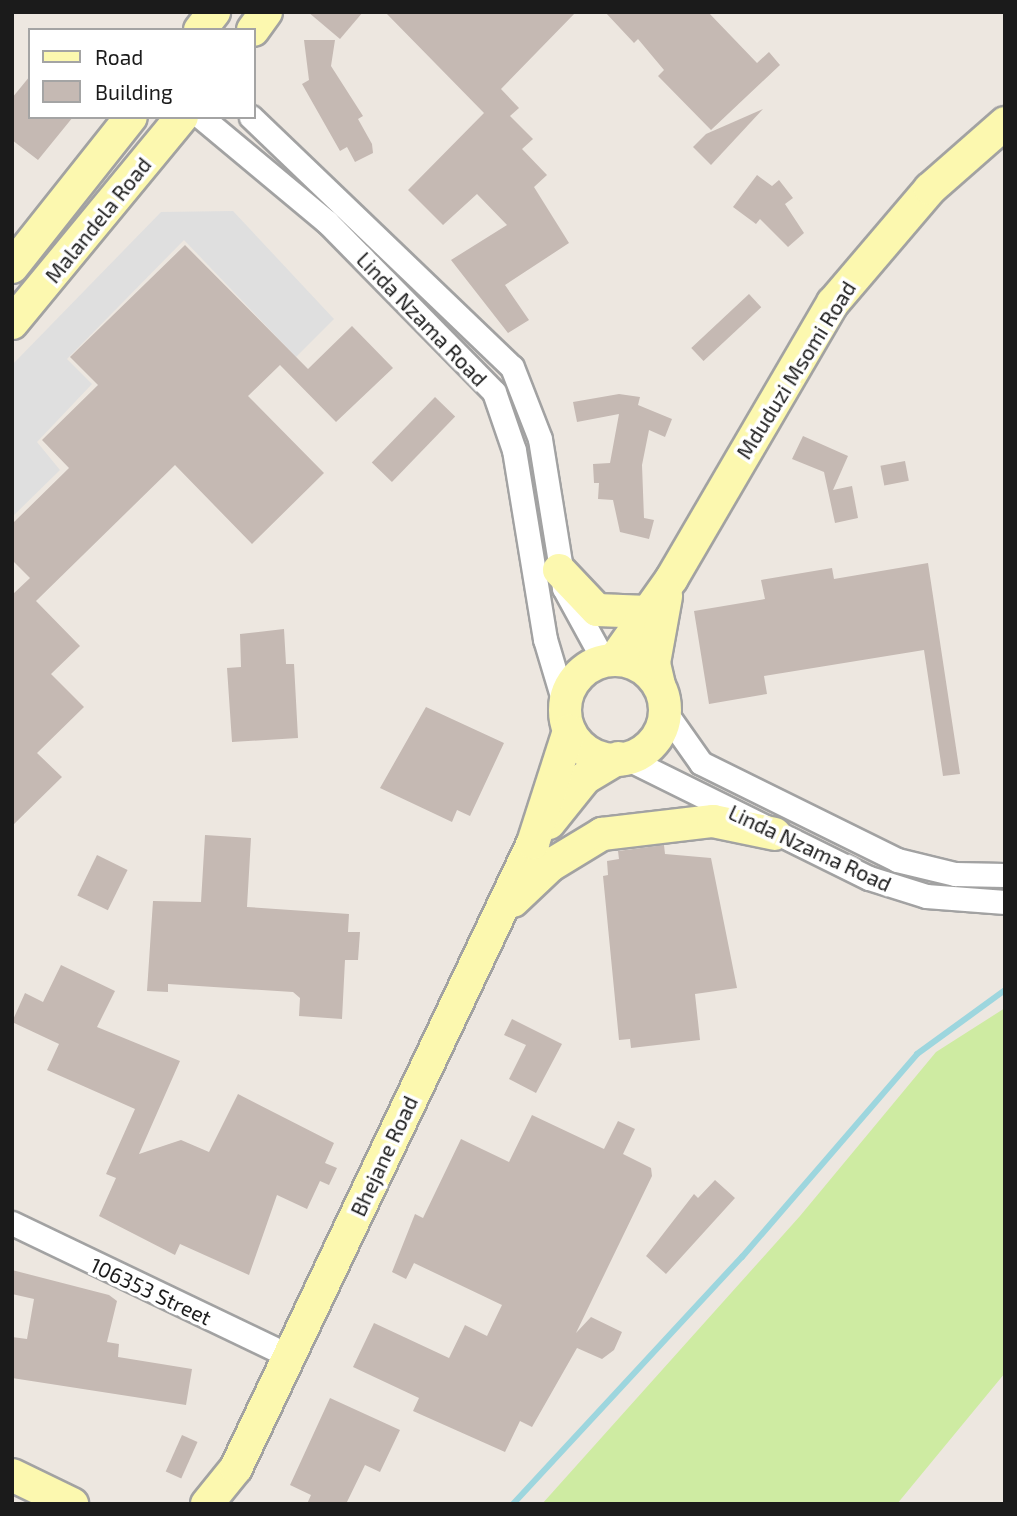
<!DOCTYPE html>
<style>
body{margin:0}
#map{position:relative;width:1017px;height:1516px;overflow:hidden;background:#ede7e0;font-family:"Exo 2",sans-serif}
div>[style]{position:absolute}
.grass>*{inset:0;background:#ceeba2}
.parking>*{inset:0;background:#dfdfdf}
.stream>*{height:6px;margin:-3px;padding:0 3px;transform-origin:3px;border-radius:3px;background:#9dd6de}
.building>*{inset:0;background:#c5b9b3;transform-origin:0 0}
.roads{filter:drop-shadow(2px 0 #a2a2a2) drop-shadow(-2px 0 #a2a2a2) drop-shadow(0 2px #a2a2a2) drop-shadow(0 -2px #a2a2a2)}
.street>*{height:23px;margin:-11.5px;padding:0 11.5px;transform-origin:11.5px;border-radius:11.5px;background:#fff}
.secondary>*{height:32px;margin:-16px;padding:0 16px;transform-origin:16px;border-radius:16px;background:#fcf8af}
.secondary>.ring{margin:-16px;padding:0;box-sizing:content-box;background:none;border:32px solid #fcf8af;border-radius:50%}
span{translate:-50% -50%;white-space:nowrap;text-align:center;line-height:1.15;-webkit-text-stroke:7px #fff;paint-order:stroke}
.street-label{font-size:21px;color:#1b1b1b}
.frame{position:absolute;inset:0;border:14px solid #1b1b1b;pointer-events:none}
.legend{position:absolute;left:28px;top:28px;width:228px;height:91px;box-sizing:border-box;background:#fff;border:2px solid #a4a4a4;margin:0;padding:9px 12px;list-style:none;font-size:21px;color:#1b1b1b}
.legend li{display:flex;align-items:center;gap:14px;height:35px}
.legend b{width:35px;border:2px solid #a4a4a4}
</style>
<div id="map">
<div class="grass">
<div style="clip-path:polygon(1005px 1008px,1005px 1373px,897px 1504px,542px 1504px,800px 1216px,936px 1052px)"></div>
</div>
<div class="parking">
<div style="clip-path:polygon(233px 211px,334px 319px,296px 357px,184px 240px,67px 359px,92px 384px,37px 442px,60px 470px,12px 517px,12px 365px,161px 212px)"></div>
</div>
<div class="stream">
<div style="left:513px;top:1504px;width:337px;rotate:-47.2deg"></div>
<div style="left:742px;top:1257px;width:268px;rotate:-49.2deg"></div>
<div style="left:917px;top:1054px;width:109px;rotate:-36deg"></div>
</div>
<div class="building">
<div style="clip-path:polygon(308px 12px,363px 12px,340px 39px)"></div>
<div style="clip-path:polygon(385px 12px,576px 12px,501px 89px,519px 108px,510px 116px,533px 139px,522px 149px,547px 175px,534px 187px,569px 243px,505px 285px,529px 320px,508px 333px,451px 260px,507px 225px,477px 194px,443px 225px,408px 190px,484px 113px)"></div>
<div style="clip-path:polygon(605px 12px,708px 12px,757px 63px,769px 52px,780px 65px,711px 130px,658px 76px,664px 70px,638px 39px,634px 43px)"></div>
<div style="clip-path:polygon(304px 40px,335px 40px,331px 66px,363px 116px,358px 119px,372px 144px,373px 153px,355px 162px,347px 147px,340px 151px,302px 84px,309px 80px)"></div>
<div style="clip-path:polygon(30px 76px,30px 117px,73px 117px,38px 160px,12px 140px,12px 98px)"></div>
<div style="clip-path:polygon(763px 109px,711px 165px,693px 147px,706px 134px)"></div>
<div style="clip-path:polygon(757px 175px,772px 186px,779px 180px,793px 198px,785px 204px,804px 233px,788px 247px,760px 219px,756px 224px,733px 207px)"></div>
<div style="clip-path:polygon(185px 245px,308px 369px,352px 326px,393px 368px,336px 422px,280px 365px,248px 396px,324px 473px,252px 544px,175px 465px,36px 601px,80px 646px,51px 674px,84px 707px,37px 753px,62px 777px,12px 826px,12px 595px,30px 578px,12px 560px,12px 524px,69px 468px,42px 440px,98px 385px,70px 357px)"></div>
<div style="left:749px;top:294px;width:18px;height:79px;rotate:47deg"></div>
<div style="clip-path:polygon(619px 394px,640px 397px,638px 405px,672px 419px,665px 437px,649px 430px,642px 465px,644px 518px,654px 520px,649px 539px,620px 532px,613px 500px,598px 499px,599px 483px,594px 483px,593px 464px,610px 463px,619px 414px,577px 422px,573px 402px)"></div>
<div style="left:435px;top:397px;width:28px;height:91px;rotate:44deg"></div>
<div style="clip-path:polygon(803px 436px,848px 456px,833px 490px,852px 486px,858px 518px,835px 523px,824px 472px,792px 459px)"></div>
<div style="left:905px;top:461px;width:20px;height:25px;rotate:79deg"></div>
<div style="clip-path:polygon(928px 563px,960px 774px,943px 776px,924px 650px,764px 676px,767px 694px,709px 704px,694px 611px,765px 599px,761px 580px,832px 568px,834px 579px)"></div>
<div style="clip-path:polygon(284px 629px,286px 664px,294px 664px,298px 738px,232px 742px,227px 668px,241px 667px,240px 634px)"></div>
<div style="clip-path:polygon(426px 707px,504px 743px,470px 816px,457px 810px,452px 822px,380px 788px)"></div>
<div style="clip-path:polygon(205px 835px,251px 838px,247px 907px,349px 914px,348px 932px,360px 932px,358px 960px,345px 960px,342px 1019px,299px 1016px,300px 998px,293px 992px,168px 984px,168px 992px,147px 991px,153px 901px,201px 902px)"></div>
<div style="clip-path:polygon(664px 845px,665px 854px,711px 858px,737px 988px,695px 994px,700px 1040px,631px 1048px,630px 1039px,619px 1040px,603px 876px,608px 875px,607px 861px,619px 859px,618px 851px)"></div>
<div style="left:97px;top:855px;width:34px;height:45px;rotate:26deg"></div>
<div style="clip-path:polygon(61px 965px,115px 991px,97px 1027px,180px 1061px,139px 1154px,181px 1140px,209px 1152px,238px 1094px,334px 1143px,325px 1163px,337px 1168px,329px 1185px,320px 1181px,307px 1209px,277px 1195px,249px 1275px,180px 1244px,175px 1255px,99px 1216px,116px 1178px,106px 1174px,135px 1109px,47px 1070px,59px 1044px,12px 1022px,25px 993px,43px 1002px)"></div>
<div style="clip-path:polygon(512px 1019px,562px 1044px,536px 1093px,509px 1079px,526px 1045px,504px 1035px)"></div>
<div style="clip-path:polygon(532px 1115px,604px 1149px,618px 1121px,635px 1129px,623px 1154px,651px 1168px,652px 1176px,576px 1333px,591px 1317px,622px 1332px,614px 1350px,602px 1359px,577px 1348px,532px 1427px,520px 1421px,505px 1452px,413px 1411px,419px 1398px,353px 1367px,374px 1323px,449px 1358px,465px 1325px,487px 1336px,502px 1305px,414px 1263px,406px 1279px,392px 1272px,415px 1214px,423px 1218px,461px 1139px,509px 1162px)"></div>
<div style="clip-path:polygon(715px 1180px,735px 1198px,666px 1274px,646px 1256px,694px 1194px,698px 1198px)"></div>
<div style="clip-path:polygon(12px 1270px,109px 1295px,117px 1301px,107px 1342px,119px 1344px,118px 1357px,192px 1369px,186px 1405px,12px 1378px,12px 1337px,27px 1339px,34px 1299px,12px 1294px)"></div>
<div style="clip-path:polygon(330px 1398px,400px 1430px,380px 1472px,365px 1465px,346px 1504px,307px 1504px,311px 1495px,290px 1485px)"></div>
<div style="left:182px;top:1435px;width:17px;height:40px;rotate:24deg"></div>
</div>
<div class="roads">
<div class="street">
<div style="left:201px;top:117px;width:164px;rotate:39.8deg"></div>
<div style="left:327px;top:222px;width:238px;rotate:45.5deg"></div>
<div style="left:494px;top:392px;width:61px;rotate:71deg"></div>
<div style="left:514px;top:450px;width:192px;rotate:80.7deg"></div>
<div style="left:545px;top:639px;width:70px;rotate:73.4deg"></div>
<div style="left:251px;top:117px;width:361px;rotate:43.8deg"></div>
<div style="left:512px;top:367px;width:77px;rotate:68.7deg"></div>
<div style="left:540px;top:439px;width:151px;rotate:80.8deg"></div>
<div style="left:564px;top:588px;width:83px;rotate:61.3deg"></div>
<div style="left:665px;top:712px;width:62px;rotate:54.8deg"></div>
<div style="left:701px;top:763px;width:219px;rotate:26.3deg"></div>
<div style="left:897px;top:860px;width:60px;rotate:13.6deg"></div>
<div style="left:955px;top:874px;width:50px;rotate:1.1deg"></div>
<div style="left:626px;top:758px;width:271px;rotate:26.3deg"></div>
<div style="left:869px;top:878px;width:60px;rotate:17.5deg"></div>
<div style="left:926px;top:896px;width:79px;rotate:4.3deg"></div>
<div style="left:12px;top:1223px;width:308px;rotate:25.6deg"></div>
</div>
<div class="secondary">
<div style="left:200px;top:30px;width:23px;rotate:-52deg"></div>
<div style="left:253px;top:30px;width:22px;rotate:-54deg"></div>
<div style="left:12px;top:267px;width:191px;rotate:-51.6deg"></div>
<div style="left:12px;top:323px;width:267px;rotate:-50.5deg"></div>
<div style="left:559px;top:570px;width:55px;rotate:46.5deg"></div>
<div style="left:597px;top:610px;width:51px;rotate:2.2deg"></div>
<div style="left:614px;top:660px;width:100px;rotate:-54.7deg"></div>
<div style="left:672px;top:578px;width:319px;rotate:-59.7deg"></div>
<div style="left:833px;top:303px;width:150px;rotate:-49.6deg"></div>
<div style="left:930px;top:189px;width:100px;rotate:-41.3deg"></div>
<div class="ring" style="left:565px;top:660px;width:68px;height:68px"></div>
<div style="left:659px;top:685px;width:23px;rotate:-103deg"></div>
<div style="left:654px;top:663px;width:68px;rotate:-79.8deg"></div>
<div style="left:549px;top:823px;width:58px;rotate:-51.3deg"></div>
<div style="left:585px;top:778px;width:39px;rotate:-31deg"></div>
<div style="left:513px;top:901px;width:52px;rotate:-43.5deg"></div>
<div style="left:551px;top:865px;width:60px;rotate:-31.3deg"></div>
<div style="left:602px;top:834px;width:112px;rotate:-6.7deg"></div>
<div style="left:713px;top:821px;width:63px;rotate:11.8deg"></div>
<div style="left:12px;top:1475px;width:67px;rotate:25.8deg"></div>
<div style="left:207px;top:1504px;width:46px;rotate:-51.1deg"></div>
<div style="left:236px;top:1468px;width:692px;rotate:-64.58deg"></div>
<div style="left:533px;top:843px;width:118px;rotate:-72.2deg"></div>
</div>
</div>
<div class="street-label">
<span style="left:98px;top:220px;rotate:-51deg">Malandela Road</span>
<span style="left:422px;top:319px;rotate:46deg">Linda Nzama Road</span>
<span style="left:796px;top:370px;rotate:-58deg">Mduduzi Msomi Road</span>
<span style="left:810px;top:848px;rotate:25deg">Linda Nzama Road</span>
<span style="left:384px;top:1156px;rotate:-65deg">Bhejane Road</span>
<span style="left:151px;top:1291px;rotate:25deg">106353 Street</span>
</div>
<div class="frame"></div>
<ul class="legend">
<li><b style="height:9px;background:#fcf8af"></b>Road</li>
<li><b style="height:19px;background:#c5b9b3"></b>Building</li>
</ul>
</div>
